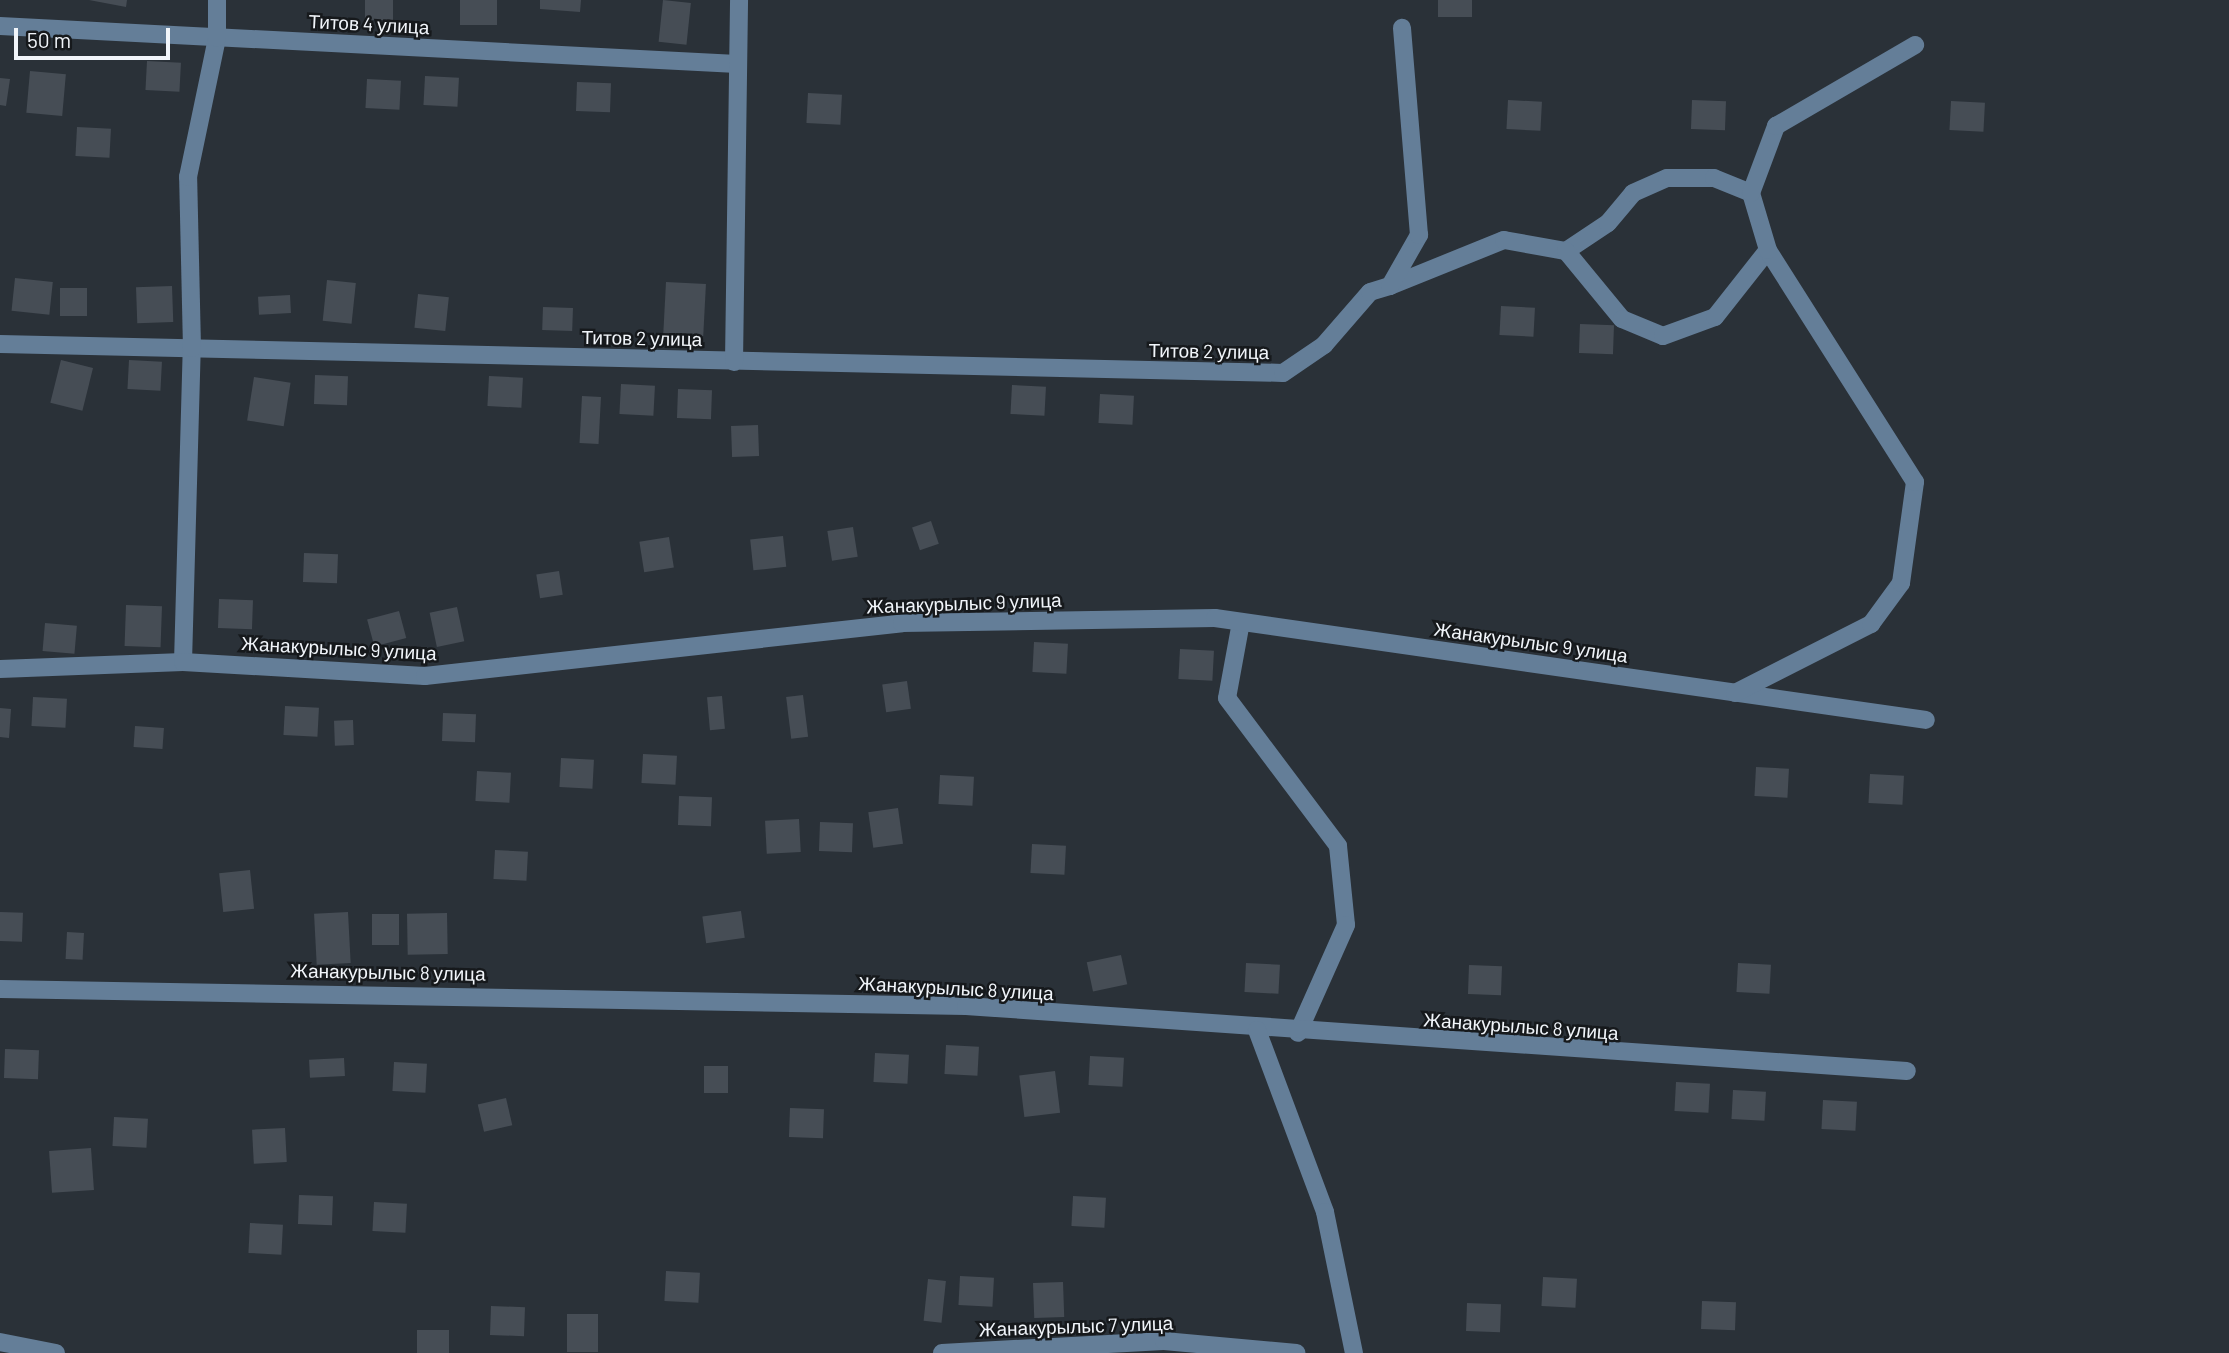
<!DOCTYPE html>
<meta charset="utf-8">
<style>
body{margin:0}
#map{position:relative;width:2229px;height:1353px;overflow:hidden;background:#2a3138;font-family:Barlow,sans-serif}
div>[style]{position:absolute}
.building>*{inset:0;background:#464d55;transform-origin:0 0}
.minor>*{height:18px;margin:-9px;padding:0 9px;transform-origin:9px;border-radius:9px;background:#647e98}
span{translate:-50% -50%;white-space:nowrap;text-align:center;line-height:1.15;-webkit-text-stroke:5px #16191c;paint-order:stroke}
.street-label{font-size:19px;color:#f1f5fa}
.scale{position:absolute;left:14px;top:28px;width:156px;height:32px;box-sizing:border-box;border:4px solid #f1f5fa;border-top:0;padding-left:9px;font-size:21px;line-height:24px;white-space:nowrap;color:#f1f5fa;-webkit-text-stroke:5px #16191c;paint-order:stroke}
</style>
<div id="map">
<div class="building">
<div style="clip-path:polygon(89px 0,127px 0,126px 7px)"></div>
<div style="left:365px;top:0;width:28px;height:20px"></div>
<div style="left:460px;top:0;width:37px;height:25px"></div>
<div style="clip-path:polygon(540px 0,581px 0,580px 12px,540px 9px)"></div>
<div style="left:663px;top:0;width:28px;height:42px;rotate:6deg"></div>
<div style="left:1438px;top:0;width:34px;height:17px"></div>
<div style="left:147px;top:61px;width:34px;height:29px;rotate:3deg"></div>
<div style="left:30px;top:71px;width:36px;height:42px;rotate:5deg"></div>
<div style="left:425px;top:76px;width:34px;height:29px;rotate:3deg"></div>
<div style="clip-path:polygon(0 78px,10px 79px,6px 106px,0 105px)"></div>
<div style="left:367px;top:79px;width:34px;height:29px;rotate:3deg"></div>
<div style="left:577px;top:82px;width:34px;height:29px;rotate:2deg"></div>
<div style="left:808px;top:93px;width:34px;height:30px;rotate:3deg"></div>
<div style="left:1508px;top:100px;width:34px;height:29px;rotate:3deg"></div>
<div style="left:1692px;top:100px;width:34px;height:29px;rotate:2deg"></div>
<div style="left:1951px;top:101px;width:34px;height:29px;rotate:3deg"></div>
<div style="left:77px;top:127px;width:34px;height:29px;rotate:3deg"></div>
<div style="left:15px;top:278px;width:38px;height:33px;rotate:6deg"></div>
<div style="left:327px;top:280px;width:29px;height:41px;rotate:6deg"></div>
<div style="left:666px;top:282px;width:40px;height:52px;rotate:3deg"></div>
<div style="left:172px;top:286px;width:36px;height:36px;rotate:88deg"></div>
<div style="left:60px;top:288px;width:27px;height:28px"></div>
<div style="left:418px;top:294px;width:31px;height:34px;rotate:6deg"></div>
<div style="left:290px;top:295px;width:18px;height:32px;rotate:87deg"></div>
<div style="left:1501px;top:306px;width:34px;height:29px;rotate:3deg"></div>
<div style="left:543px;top:307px;width:30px;height:23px;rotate:2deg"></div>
<div style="left:1580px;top:324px;width:34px;height:29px;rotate:2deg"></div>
<div style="left:61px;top:360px;width:33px;height:44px;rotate:14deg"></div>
<div style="left:129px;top:360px;width:33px;height:29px;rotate:3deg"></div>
<div style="left:315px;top:375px;width:33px;height:29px;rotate:2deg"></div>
<div style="left:489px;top:376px;width:34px;height:30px;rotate:3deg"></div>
<div style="left:254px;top:377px;width:37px;height:44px;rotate:9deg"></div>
<div style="left:621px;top:384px;width:34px;height:30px;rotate:3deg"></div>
<div style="left:1012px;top:385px;width:34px;height:29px;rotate:3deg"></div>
<div style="left:678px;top:389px;width:34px;height:29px;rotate:2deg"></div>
<div style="left:1100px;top:394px;width:34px;height:29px;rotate:3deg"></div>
<div style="left:582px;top:396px;width:19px;height:47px;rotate:3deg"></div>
<div style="left:758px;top:425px;width:31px;height:27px;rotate:88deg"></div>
<div style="left:931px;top:521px;width:24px;height:20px;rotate:71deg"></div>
<div style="left:853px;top:527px;width:30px;height:26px;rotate:81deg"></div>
<div style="left:783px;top:536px;width:31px;height:33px;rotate:84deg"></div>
<div style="left:669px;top:537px;width:31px;height:30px;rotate:81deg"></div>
<div style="left:304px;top:553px;width:34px;height:29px;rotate:2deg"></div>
<div style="left:559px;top:571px;width:24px;height:23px;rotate:81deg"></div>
<div style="left:219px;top:599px;width:34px;height:29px;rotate:2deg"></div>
<div style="left:126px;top:605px;width:36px;height:41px;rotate:2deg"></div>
<div style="left:457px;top:607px;width:35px;height:28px;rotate:78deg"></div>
<div style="left:399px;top:611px;width:28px;height:33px;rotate:75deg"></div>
<div style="left:45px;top:623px;width:32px;height:28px;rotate:5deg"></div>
<div style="left:1034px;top:642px;width:34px;height:30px;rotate:3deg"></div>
<div style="left:1180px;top:649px;width:34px;height:30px;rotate:3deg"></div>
<div style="left:907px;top:681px;width:28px;height:25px;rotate:82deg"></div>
<div style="left:803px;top:695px;width:42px;height:17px;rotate:83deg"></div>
<div style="left:722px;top:696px;width:33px;height:15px;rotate:85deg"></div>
<div style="left:33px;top:697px;width:34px;height:29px;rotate:3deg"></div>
<div style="left:285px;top:706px;width:34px;height:29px;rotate:3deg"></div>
<div style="clip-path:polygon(0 708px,11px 709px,9px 738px,0 737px)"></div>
<div style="left:443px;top:713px;width:33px;height:28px;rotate:2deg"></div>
<div style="left:353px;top:720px;width:25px;height:19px;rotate:88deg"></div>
<div style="left:135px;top:726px;width:29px;height:21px;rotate:4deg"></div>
<div style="left:643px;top:754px;width:34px;height:29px;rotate:3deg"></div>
<div style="left:561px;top:758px;width:33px;height:29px;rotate:3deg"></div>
<div style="left:1756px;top:767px;width:33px;height:29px;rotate:3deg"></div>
<div style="left:477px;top:771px;width:34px;height:30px;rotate:3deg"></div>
<div style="left:1870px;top:774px;width:34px;height:29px;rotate:3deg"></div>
<div style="left:940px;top:775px;width:34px;height:29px;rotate:3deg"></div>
<div style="left:679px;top:796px;width:33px;height:29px;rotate:2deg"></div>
<div style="left:898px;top:808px;width:36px;height:30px;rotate:82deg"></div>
<div style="left:799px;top:819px;width:33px;height:34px;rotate:87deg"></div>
<div style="left:820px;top:822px;width:33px;height:29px;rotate:2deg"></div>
<div style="left:1032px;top:844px;width:34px;height:29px;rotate:3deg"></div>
<div style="left:495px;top:850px;width:33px;height:29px;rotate:3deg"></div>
<div style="left:250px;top:870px;width:39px;height:31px;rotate:84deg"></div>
<div style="left:741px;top:911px;width:27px;height:39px;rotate:82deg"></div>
<div style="left:0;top:912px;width:23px;height:29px;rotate:2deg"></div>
<div style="left:348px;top:912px;width:51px;height:34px;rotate:87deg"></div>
<div style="left:447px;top:913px;width:41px;height:40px;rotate:89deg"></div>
<div style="left:372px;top:914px;width:27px;height:31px"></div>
<div style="left:67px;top:932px;width:17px;height:27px;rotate:3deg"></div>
<div style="left:1121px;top:955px;width:30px;height:35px;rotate:78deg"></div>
<div style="left:1246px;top:963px;width:34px;height:29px;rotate:3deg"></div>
<div style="left:1738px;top:963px;width:33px;height:29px;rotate:3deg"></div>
<div style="left:1469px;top:965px;width:33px;height:29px;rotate:2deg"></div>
<div style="left:946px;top:1045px;width:33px;height:29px;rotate:3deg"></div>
<div style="left:5px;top:1049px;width:34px;height:29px;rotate:2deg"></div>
<div style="left:875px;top:1053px;width:34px;height:29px;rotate:3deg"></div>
<div style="left:1090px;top:1056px;width:34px;height:29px;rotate:3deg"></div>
<div style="left:344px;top:1058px;width:18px;height:35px;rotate:87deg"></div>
<div style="left:394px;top:1062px;width:33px;height:29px;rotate:3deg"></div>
<div style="left:704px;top:1066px;width:24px;height:27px"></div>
<div style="left:1055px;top:1071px;width:42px;height:36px;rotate:83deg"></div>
<div style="left:1676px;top:1082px;width:34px;height:29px;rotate:3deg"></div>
<div style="left:1733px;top:1090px;width:33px;height:29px;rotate:3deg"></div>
<div style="left:506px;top:1098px;width:28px;height:29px;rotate:77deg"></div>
<div style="left:1823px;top:1100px;width:34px;height:29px;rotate:3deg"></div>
<div style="left:790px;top:1108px;width:34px;height:29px;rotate:2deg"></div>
<div style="left:114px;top:1117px;width:34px;height:29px;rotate:3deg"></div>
<div style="left:285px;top:1128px;width:34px;height:33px;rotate:87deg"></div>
<div style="left:91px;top:1148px;width:42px;height:42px;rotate:86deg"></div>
<div style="left:299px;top:1195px;width:34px;height:29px;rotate:2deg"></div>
<div style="left:1073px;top:1196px;width:33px;height:30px;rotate:3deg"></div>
<div style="left:374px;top:1202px;width:33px;height:29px;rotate:3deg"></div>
<div style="left:250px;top:1223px;width:33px;height:30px;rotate:3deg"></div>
<div style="left:666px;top:1271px;width:34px;height:30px;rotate:3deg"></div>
<div style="left:960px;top:1276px;width:34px;height:29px;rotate:3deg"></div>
<div style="left:1543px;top:1277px;width:34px;height:29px;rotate:3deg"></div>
<div style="left:928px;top:1279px;width:18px;height:42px;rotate:6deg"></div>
<div style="left:1063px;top:1282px;width:35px;height:30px;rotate:88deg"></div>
<div style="left:1702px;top:1301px;width:34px;height:28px;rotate:2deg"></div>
<div style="left:1467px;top:1303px;width:34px;height:28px;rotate:2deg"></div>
<div style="left:491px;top:1306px;width:34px;height:29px;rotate:2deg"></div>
<div style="left:567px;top:1314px;width:31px;height:38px"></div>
<div style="left:417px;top:1330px;width:32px;height:23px"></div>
</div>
<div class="minor">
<div style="left:0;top:26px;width:738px;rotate:2.95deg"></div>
<div style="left:1566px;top:251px;width:50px;rotate:-33.7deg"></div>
<div style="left:1608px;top:223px;width:39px;rotate:-50deg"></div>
<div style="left:1633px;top:193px;width:37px;rotate:-24deg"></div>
<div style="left:1667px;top:178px;width:47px"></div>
<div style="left:1714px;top:178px;width:40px;rotate:22deg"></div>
<div style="left:1390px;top:286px;width:123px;rotate:-22deg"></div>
<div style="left:1504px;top:240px;width:63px;rotate:10.1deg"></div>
<div style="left:1566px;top:251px;width:88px;rotate:50.5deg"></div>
<div style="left:1622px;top:319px;width:44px;rotate:22.5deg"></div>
<div style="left:1663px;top:336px;width:55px;rotate:-20.1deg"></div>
<div style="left:1715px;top:317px;width:85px;rotate:-51.7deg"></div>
<div style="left:0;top:344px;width:1283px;rotate:1.29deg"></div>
<div style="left:1283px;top:373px;width:50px;rotate:-34.3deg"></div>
<div style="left:1324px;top:345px;width:70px;rotate:-49deg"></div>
<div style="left:1370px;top:292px;width:21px;rotate:-17deg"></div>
<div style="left:1390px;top:286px;width:59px;rotate:-60.4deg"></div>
<div style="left:1419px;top:235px;width:208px;rotate:-94.7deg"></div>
<div style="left:734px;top:362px;width:362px;rotate:-89.2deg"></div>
<div style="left:1241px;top:622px;width:77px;rotate:100.4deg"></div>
<div style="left:1227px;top:698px;width:185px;rotate:53.1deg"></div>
<div style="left:1338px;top:846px;width:79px;rotate:84.2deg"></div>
<div style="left:1346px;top:925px;width:118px;rotate:114deg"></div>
<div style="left:183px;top:662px;width:314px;rotate:-88.4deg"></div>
<div style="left:192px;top:348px;width:171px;rotate:-91.3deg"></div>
<div style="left:188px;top:177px;width:142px;rotate:-78.2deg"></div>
<div style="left:217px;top:38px;width:38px;rotate:-90deg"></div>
<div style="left:0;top:669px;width:183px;rotate:-2.2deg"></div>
<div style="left:183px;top:662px;width:242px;rotate:3.3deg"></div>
<div style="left:425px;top:676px;width:480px;rotate:-6.3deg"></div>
<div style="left:902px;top:623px;width:313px;rotate:-0.9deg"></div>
<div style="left:1215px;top:618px;width:718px;rotate:8.16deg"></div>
<div style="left:1735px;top:693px;width:153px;rotate:-26.9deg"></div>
<div style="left:1871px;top:624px;width:51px;rotate:-53.8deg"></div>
<div style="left:1901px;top:583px;width:102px;rotate:-82.1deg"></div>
<div style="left:1915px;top:482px;width:275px;rotate:-122.4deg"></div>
<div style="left:1768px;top:250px;width:59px;rotate:-106.6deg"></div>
<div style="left:1751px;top:193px;width:72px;rotate:-69.5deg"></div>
<div style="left:1776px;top:126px;width:161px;rotate:-30.2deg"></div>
<div style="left:0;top:989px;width:966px;rotate:1.01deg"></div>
<div style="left:966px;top:1006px;width:943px;rotate:3.95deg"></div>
<div style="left:1257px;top:1030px;width:194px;rotate:69.5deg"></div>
<div style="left:1325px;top:1212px;width:144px;rotate:78.4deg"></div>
<div style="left:0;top:1342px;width:57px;rotate:11.1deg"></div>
<div style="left:942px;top:1353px;width:222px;rotate:-3.1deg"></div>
<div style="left:1164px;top:1341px;width:133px;rotate:5.2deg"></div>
</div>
<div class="street-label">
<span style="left:369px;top:24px;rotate:3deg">Титов 4 улица</span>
<span style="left:642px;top:338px;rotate:1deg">Титов 2 улица</span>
<span style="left:1209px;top:351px;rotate:1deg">Титов 2 улица</span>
<span style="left:964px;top:603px;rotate:-2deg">Жанакурылыс 9 улица</span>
<span style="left:1531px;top:642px;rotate:8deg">Жанакурылыс 9 улица</span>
<span style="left:339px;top:648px;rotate:3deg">Жанакурылыс 9 улица</span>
<span style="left:388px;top:972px;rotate:1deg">Жанакурылыс 8 улица</span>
<span style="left:956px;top:988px;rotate:3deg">Жанакурылыс 8 улица</span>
<span style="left:1521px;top:1026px;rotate:4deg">Жанакурылыс 8 улица</span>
<span style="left:1076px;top:1326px;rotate:-2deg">Жанакурылыс 7 улица</span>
</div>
<div class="scale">50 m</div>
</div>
